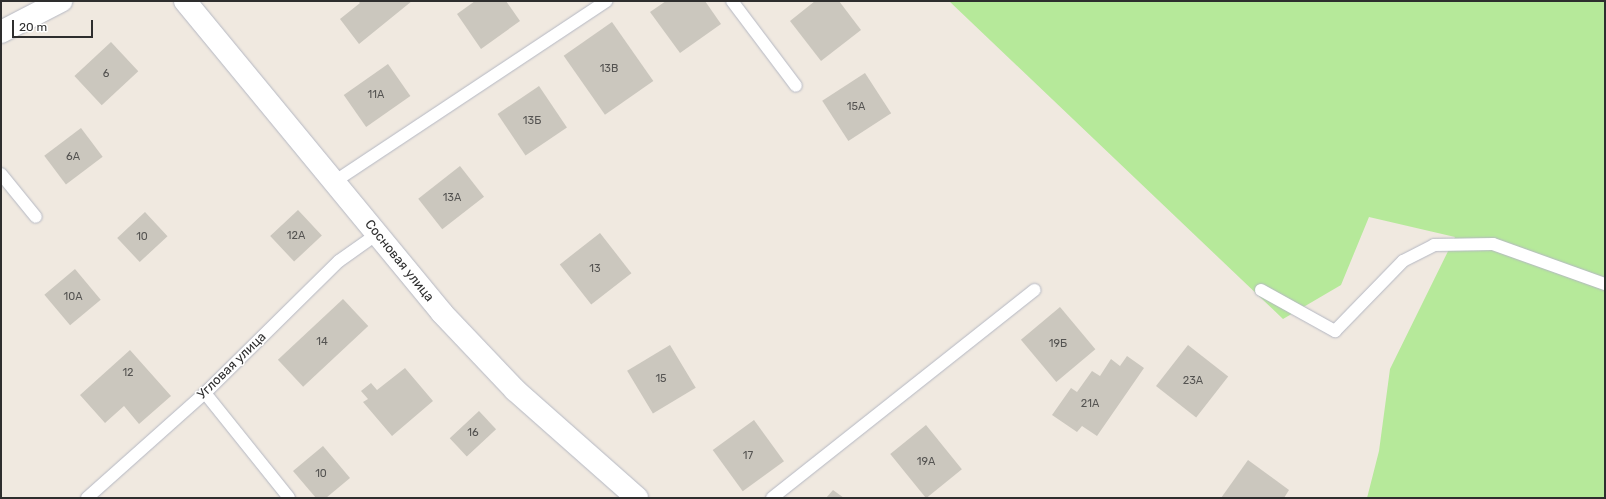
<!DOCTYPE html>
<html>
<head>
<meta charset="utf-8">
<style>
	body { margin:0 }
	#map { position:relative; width:1606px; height:499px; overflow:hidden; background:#f0e9e0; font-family:Rubik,sans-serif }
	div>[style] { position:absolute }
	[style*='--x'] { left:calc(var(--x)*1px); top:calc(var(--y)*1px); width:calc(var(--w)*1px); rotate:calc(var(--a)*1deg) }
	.green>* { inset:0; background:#b6e99a }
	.building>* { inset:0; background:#cbc7be; transform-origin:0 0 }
	.roads { filter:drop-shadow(0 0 1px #b4b7c2) drop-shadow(0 0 1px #b4b7c2) }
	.lane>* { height:12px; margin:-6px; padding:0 6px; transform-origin:6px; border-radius:6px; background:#fff }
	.street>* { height:22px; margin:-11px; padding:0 11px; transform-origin:11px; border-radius:11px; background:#fff }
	span { translate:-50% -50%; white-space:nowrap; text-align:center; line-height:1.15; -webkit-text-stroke:3px #fff; paint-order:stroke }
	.number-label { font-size:11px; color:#555452 }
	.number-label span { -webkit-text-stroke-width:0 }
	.street-label { font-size:13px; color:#2e2e2e }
	.frame { position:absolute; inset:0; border:2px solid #2e2e2e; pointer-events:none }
	.scale { position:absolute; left:12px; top:20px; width:81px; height:18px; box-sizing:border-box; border:2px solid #2e2e2e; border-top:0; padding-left:5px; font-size:12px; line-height:14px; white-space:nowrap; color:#2e2e2e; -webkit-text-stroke:3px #fff; paint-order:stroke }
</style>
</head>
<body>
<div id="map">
	<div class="green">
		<div style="clip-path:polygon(949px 1px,1605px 1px,1605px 498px,1367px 498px,1379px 451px,1390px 369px,1455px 237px,1369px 217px,1341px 285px,1283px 319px)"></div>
	</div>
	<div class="building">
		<div style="clip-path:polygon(358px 1px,412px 1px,359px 44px,340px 19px,360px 3px)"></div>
		<div style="clip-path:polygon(475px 1px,506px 1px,520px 21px,481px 49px,457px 14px)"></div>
		<div style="clip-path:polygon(666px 1px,705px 1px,721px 24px,680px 53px,650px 12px)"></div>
		<div style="clip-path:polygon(815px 1px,839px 1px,861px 30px,821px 61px,790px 21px)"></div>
		<div style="left:612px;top:22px;width:72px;height:59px;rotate:55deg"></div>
		<div style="left:111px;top:42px;width:40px;height:50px;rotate:47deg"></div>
		<div style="left:388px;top:64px;width:39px;height:54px;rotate:55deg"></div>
		<div style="left:865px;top:73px;width:48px;height:51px;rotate:57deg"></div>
		<div style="left:539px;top:86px;width:50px;height:50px;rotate:56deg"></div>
		<div style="left:81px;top:128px;width:36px;height:46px;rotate:53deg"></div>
		<div style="left:460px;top:166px;width:39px;height:53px;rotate:52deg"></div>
		<div style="left:298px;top:210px;width:35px;height:38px;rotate:47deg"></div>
		<div style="left:145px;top:212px;width:33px;height:38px;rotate:47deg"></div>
		<div style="left:600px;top:233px;width:51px;height:51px;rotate:52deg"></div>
		<div style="left:75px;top:269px;width:40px;height:40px;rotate:50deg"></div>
		<div style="left:343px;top:299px;width:37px;height:89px;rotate:47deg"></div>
		<div style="left:1060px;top:307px;width:55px;height:51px;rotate:50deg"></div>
		<div style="left:670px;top:345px;width:50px;height:50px;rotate:59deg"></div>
		<div style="left:1188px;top:345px;width:51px;height:52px;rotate:38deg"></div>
		<div style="clip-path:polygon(130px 350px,171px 396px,139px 424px,124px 406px,105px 423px,80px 395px)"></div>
		<div style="clip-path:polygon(1127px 356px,1144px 368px,1097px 436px,1082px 426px,1077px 432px,1052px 415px,1071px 388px,1077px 392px,1092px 371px,1100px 376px,1111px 359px,1120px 366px)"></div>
		<div style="clip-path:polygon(405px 368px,433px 401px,392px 436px,363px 402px,368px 399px,361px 391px,371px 383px,377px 390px)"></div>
		<div style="left:479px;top:411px;width:25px;height:40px;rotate:47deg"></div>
		<div style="left:754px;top:420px;width:51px;height:51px;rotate:54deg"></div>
		<div style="left:926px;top:425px;width:57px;height:46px;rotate:51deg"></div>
		<div style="clip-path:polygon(323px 446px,350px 478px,326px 498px,316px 498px,293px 471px)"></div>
		<div style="clip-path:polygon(1248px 460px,1289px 490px,1284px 498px,1221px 498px)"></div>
		<div style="clip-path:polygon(833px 490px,844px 498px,826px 498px)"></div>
	</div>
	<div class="roads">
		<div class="lane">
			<div style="--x:732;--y:1;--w:106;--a:53"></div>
			<div style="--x:1;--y:174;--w:55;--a:50.9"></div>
			<div style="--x:334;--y:182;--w:327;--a:-33.6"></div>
			<div style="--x:1261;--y:290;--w:85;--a:29"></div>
			<div style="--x:1335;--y:331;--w:98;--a:-45.8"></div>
			<div style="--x:1403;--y:261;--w:35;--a:-27"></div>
			<div style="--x:1434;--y:245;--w:59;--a:-1"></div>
			<div style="--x:1493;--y:244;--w:119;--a:19.7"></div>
			<div style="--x:205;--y:393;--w:134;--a:51.3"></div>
			<div style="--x:87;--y:498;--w:158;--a:-41.7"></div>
			<div style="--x:205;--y:393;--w:188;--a:-44.6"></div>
			<div style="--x:339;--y:261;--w:47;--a:-35.4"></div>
			<div style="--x:772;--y:498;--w:335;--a:-38.4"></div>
		</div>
		<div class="street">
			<div style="--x:185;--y:1;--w:404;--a:50.5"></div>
			<div style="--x:442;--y:313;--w:106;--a:46.5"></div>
			<div style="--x:515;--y:390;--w:163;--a:41.5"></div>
			<div style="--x:1;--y:32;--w:68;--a:-27.3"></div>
		</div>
	</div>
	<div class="number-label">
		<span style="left:609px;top:69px">13В</span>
		<span style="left:106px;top:74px">6</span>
		<span style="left:376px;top:95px">11А</span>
		<span style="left:856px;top:107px">15А</span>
		<span style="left:532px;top:121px">13Б</span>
		<span style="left:73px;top:157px">6А</span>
		<span style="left:452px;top:198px">13А</span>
		<span style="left:296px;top:236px">12А</span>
		<span style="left:142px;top:237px">10</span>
		<span style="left:595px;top:269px">13</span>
		<span style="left:73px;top:297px">10А</span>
		<span style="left:322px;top:342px">14</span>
		<span style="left:1058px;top:344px">19Б</span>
		<span style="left:128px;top:373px">12</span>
		<span style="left:661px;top:379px">15</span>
		<span style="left:1193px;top:381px">23А</span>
		<span style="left:1090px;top:404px">21А</span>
		<span style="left:473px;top:433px">16</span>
		<span style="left:748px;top:456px">17</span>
		<span style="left:926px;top:462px">19А</span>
		<span style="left:321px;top:474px">10</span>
	</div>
	<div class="street-label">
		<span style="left:399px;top:261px;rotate:51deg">Сосновая улица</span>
		<span style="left:232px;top:366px;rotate:-44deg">Угловая улица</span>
	</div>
	<div class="frame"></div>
	<div class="scale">20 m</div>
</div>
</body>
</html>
